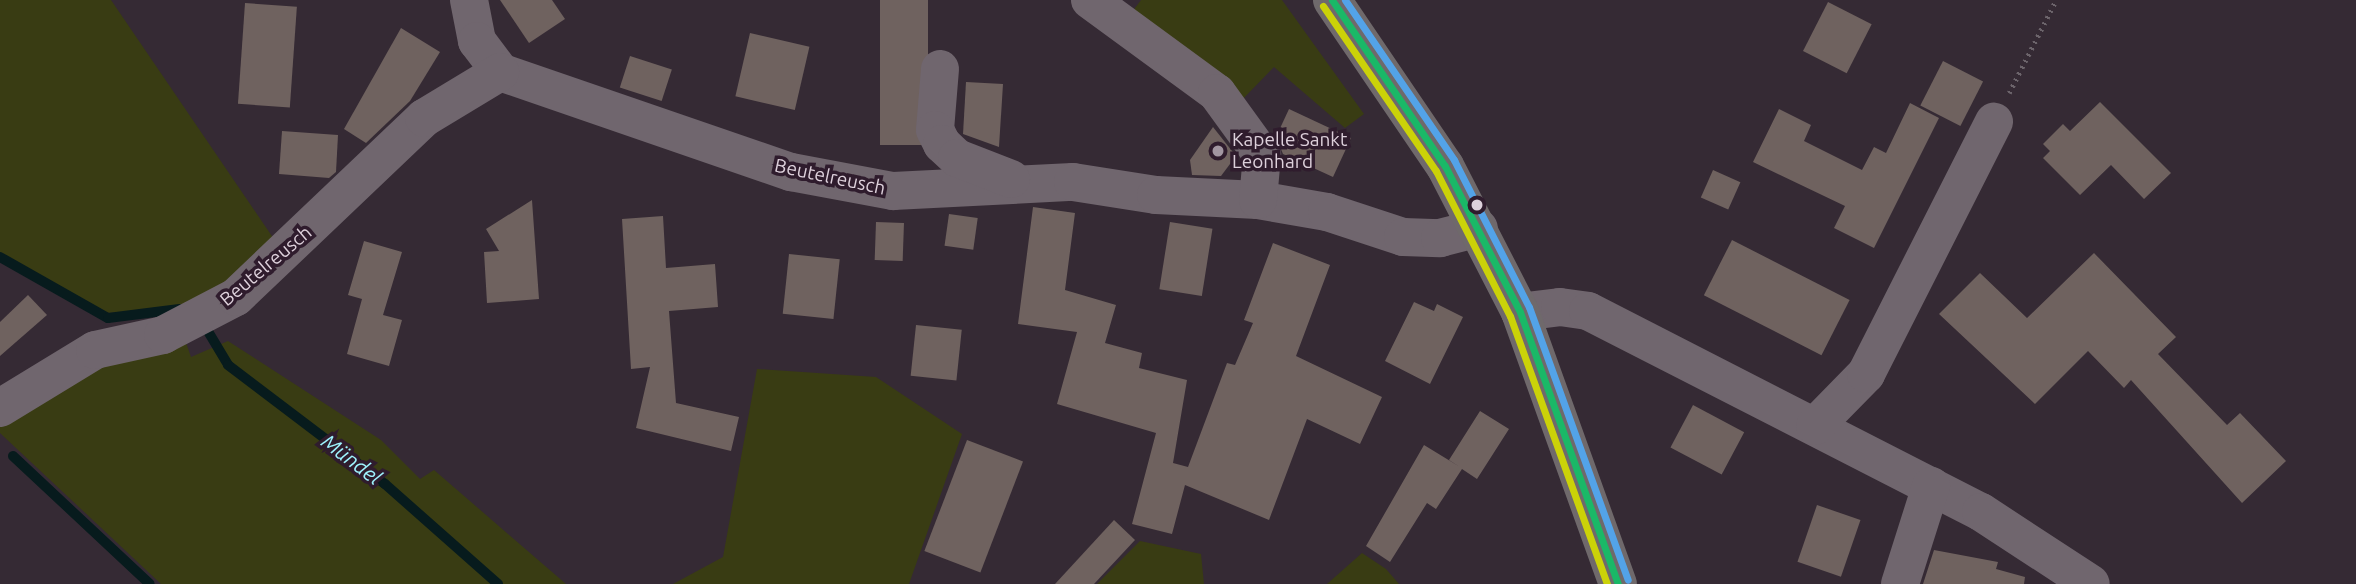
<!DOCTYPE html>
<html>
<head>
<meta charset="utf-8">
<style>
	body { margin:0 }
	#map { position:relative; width:2356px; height:584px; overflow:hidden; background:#352a34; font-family:Ubuntu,sans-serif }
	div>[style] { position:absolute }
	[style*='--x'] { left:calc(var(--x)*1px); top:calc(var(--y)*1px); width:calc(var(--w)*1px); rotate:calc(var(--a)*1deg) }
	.green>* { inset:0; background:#393c13 }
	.stream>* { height:10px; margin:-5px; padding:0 5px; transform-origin:5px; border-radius:5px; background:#071b1d }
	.building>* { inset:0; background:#6f625f; transform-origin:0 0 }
	.path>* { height:4.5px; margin-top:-2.25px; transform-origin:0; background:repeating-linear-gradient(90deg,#6c646b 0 2px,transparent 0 7px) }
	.minor>* { height:38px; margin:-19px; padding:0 19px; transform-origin:19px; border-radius:19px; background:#70666e }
	.major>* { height:38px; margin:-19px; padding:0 19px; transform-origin:19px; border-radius:19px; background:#6f696b }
	.bus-1>* { height:7px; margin:-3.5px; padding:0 3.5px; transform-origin:3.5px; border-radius:3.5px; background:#1ab867 }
	.bus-2>* { height:7px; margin:-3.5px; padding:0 3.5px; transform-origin:3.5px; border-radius:3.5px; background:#cbd208 }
	.bus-3>* { height:7px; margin:-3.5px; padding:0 3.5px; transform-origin:3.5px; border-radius:3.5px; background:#53a3e8 }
	.dots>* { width:19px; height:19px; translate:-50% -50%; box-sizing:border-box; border:4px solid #2f1c2d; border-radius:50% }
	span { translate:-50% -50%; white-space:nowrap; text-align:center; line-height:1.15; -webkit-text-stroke:7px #2f1c2d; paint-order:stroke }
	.poi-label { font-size:19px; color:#ddd0db }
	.left { translate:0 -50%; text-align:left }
	.street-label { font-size:19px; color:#ddd0db }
	.water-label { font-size:21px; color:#9ff4fe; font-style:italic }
</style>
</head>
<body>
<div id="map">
	<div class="green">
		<div style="clip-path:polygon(0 0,111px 0,278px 245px,198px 306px,108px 313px,0 253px)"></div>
		<div style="clip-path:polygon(1141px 0,1282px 0,1364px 114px,1345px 128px,1274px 67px,1240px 102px,1132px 12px)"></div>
		<div style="clip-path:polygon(184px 337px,191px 357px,228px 341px,381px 440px,420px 479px,434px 470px,566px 584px,161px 584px,0 433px,0 424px,83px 369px)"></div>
		<div style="clip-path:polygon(757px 369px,876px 377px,962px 434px,909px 584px,673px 584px,723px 557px)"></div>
		<div style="clip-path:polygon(1140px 541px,1201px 554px,1204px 584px,1097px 584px)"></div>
		<div style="clip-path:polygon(1362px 553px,1386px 569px,1399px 584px,1327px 584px)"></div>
	</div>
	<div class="stream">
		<div style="--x:0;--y:257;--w:124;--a:29.5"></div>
		<div style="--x:108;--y:318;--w:72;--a:-7.2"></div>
		<div style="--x:209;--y:333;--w:37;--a:59"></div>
		<div style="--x:228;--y:365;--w:197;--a:37.2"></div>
		<div style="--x:385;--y:484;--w:151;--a:41.5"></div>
		<div style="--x:13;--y:456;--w:187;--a:43.1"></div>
	</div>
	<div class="building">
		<div style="clip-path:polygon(500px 0,552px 0,565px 19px,529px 43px)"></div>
		<div style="left:880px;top:0;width:48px;height:145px"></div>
		<div style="left:1828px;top:2px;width:49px;height:55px;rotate:27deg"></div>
		<div style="left:245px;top:3px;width:52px;height:101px;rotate:4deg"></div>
		<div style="clip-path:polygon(401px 28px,440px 52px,410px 101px,366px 143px,344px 129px)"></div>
		<div style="left:750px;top:33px;width:61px;height:65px;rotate:13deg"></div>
		<div style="left:630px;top:56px;width:44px;height:33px;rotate:18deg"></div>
		<div style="left:1943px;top:61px;width:45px;height:50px;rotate:27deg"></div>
		<div style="clip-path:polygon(966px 82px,1003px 84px,999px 147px,963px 134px)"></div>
		<div style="clip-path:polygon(2100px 102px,2171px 173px,2144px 199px,2111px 165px,2080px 195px,2043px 158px,2050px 151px,2043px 144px,2063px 124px,2070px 131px)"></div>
		<div style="clip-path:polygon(1910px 103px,1939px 118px,1874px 248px,1834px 228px,1845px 206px,1753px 162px,1779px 109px,1811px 125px,1804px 141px,1862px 170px,1874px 147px,1886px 153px)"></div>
		<div style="clip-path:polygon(1289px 109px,1351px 138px,1333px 177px,1283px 154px,1276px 137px)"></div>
		<div style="clip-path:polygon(1213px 127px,1236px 156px,1221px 176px,1192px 175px,1190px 160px)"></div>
		<div style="clip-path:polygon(282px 131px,338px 135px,336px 172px,329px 178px,279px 174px)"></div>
		<div style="left:1713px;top:170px;width:30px;height:30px;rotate:24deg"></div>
		<div style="clip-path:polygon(532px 200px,539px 299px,487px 303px,484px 252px,499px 251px,486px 229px)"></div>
		<div style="clip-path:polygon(1033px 207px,1075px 213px,1065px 290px,1116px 305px,1105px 343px,1142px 353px,1139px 368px,1187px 380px,1173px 463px,1188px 467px,1227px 363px,1235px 365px,1253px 323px,1244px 320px,1273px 243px,1330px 265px,1296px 356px,1382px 397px,1360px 444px,1307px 419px,1269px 520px,1185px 485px,1172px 534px,1132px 524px,1156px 433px,1057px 404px,1077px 332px,1018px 324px)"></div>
		<div style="left:949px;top:214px;width:29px;height:32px;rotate:8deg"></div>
		<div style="clip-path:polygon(663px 216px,666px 268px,715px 264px,718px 307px,669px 311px,676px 403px,739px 417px,731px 451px,636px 428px,650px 367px,631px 369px,622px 219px)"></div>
		<div style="left:876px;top:222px;width:28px;height:38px;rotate:2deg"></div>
		<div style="left:1170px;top:222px;width:43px;height:68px;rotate:9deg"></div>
		<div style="left:1732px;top:240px;width:132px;height:62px;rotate:27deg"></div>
		<div style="clip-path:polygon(364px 241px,402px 252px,383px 315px,402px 320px,389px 366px,347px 354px,362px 299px,348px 295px)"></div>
		<div style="clip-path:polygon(2094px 253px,2176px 337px,2158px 354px,2227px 425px,2240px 413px,2286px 461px,2242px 503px,2131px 380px,2124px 388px,2088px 351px,2035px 404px,1939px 314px,1980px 273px,2027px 318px)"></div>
		<div style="left:789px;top:254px;width:51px;height:60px;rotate:6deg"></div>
		<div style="clip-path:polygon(28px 295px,47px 315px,0 356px,0 322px)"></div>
		<div style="clip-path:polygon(1414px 302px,1434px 311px,1437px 304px,1463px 317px,1430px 384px,1385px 361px)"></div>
		<div style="left:916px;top:325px;width:46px;height:51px;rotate:6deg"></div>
		<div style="left:1693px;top:405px;width:58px;height:48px;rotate:28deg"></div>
		<div style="clip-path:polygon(1480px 411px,1509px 429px,1477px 479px,1462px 469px,1436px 509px,1427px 503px,1390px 562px,1366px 546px,1424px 445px,1460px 467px,1449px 460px)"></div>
		<div style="left:967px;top:440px;width:60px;height:119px;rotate:21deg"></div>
		<div style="left:1817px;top:505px;width:46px;height:60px;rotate:19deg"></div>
		<div style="clip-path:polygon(1114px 520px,1135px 540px,1094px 584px,1055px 584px)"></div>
		<div style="clip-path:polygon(1934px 550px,1998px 562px,1996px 569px,2025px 577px,2024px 584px,1923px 584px)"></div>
	</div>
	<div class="path">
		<div style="--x:2009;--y:93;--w:104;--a:-63.2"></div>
	</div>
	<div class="minor">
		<div style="--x:469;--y:0;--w:42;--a:79"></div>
		<div style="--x:477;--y:41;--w:39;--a:53"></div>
		<div style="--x:500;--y:72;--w:308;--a:19"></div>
		<div style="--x:791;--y:172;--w:104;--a:10.6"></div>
		<div style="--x:893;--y:191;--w:180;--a:-2.9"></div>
		<div style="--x:1073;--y:182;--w:84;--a:8.9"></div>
		<div style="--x:1156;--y:195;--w:102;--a:2.8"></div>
		<div style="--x:1258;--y:200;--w:70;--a:9.9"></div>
		<div style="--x:1327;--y:212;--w:80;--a:18.2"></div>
		<div style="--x:1403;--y:237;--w:37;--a:2"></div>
		<div style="--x:1440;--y:238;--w:40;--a:-14.4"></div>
		<div style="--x:1090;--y:0;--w:157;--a:36.2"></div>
		<div style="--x:1217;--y:93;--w:77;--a:54"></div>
		<div style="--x:1262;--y:155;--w:45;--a:95.1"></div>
		<div style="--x:940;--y:69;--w:61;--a:94.7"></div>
		<div style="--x:935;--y:130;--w:16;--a:63"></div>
		<div style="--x:942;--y:144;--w:21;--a:43"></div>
		<div style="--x:957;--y:158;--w:58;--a:21.3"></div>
		<div style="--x:1520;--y:312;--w:40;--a:-7.1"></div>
		<div style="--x:1560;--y:307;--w:28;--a:8"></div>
		<div style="--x:1588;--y:311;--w:441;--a:27.1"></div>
		<div style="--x:1981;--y:512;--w:131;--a:33.2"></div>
		<div style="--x:0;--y:408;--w:111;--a:-31.4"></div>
		<div style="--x:95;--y:350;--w:70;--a:-12.4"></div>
		<div style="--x:163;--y:335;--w:82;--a:-27.5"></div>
		<div style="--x:236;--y:297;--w:260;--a:-43.6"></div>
		<div style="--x:424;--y:118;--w:89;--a:-31.2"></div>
		<div style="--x:1815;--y:426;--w:73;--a:-45.6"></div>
		<div style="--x:1866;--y:374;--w:283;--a:-63.1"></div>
		<div style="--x:1900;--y:584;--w:103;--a:-72.4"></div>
	</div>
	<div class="major">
		<div style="--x:1332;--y:0;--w:201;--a:55.8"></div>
		<div style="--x:1445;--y:166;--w:164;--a:62.8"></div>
		<div style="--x:1520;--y:312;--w:289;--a:70.2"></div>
	</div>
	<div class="bus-1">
		<div style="--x:1332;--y:0;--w:201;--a:55.8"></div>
		<div style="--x:1445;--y:166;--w:164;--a:62.8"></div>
		<div style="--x:1520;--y:312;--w:289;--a:70.2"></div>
	</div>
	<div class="bus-2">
		<div style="--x:1323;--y:6;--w:200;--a:55.6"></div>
		<div style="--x:1436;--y:171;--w:163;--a:63"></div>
		<div style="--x:1510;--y:316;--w:285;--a:70.1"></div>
	</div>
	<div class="bus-3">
		<div style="--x:1345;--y:0;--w:194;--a:55.7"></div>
		<div style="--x:1454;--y:160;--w:165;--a:63"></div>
		<div style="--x:1529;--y:307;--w:290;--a:70.1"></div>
	</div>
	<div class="dots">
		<div style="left:1218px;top:151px;background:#a296a1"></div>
		<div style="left:1477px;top:205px;background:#ddd0db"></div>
	</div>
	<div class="poi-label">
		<span class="left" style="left:1232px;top:151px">Kapelle Sankt<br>Leonhard</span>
	</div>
	<div class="street-label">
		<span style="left:830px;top:177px;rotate:12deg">Beutelreusch</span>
		<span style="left:266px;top:266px;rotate:-40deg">Beutelreusch</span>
	</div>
	<div class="water-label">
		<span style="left:352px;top:459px;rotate:37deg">Mündel</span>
	</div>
</div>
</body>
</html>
